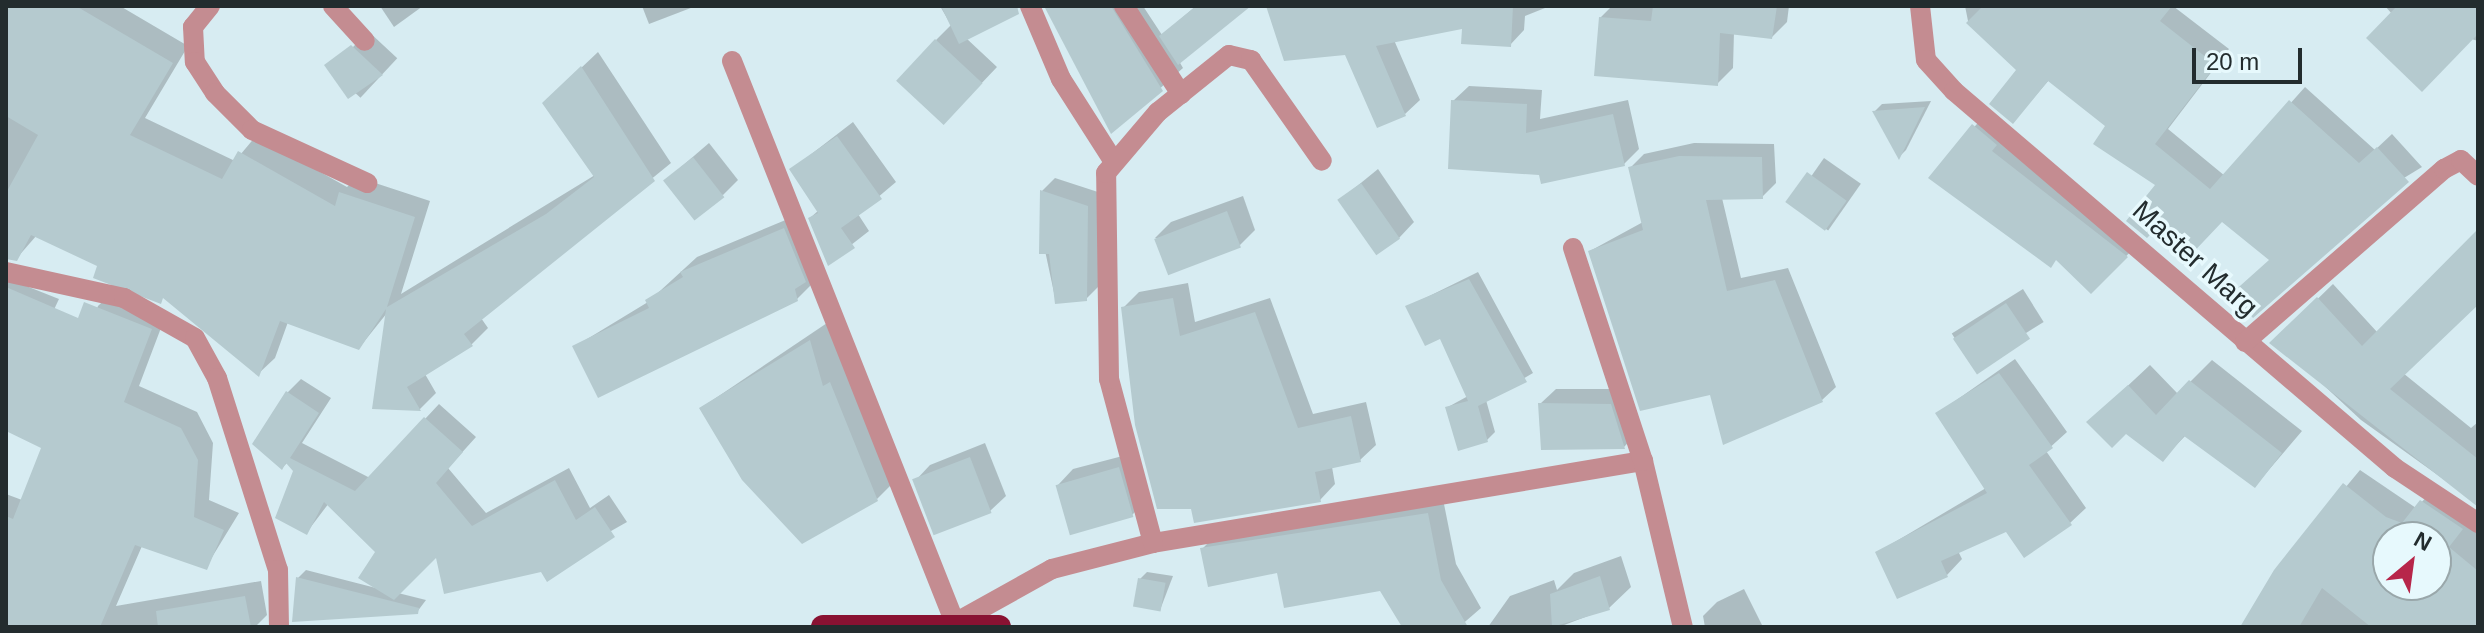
<!DOCTYPE html>
<html>
<head>
<meta charset="utf-8">
<style>
	body { margin:0 }
	#map { position:relative; width:2484px; height:633px; overflow:hidden; background:#d7ecf2; font-family:Arial,sans-serif }
	div>[style] { position:absolute }
	[style*='--x'] { left:calc(var(--x)*1px); top:calc(var(--y)*1px); width:calc(var(--w)*1px); rotate:calc(var(--a)*1deg) }
	.shadow>* { inset:0; background:#0003; transform-origin:0 0 }
	.building>* { inset:0; background:#b5cacf; transform-origin:0 0 }
	.minor>* { height:20px; margin:-10px; padding:0 10px; transform-origin:10px; border-radius:10px; background:#c48c91 }
	.highway>* { height:24px; margin:-12px; padding:0 12px; transform-origin:12px; border-radius:12px; background:#891232 }
	span { translate:-50% -50%; white-space:nowrap; text-align:center; line-height:1.15; -webkit-text-stroke:7px #e7f9fd; paint-order:stroke }
	.street-label { font-size:28px; color:#232c2e }
	.frame { position:absolute; inset:0; border:8px solid #232c2e; pointer-events:none }
	.north { position:absolute; left:2372px; top:521px; width:80px; height:80px; box-sizing:border-box; background:#e7f9fd; border:2px solid #99a7aa; border-radius:50%; rotate:29deg; font-size:22px; font-weight:700; line-height:32px; text-align:center; color:#232c2e }
	.north::after { content:''; display:block; margin:auto; width:28px; height:36px; background:#b7264a; clip-path:polygon(50% 0,100% 100%,50% 72%,0 100%) }
	.scale { position:absolute; left:2192px; top:48px; width:110px; height:36px; box-sizing:border-box; border:4px solid #232c2e; border-top:0; padding-left:10px; font-size:24px; line-height:28px; white-space:nowrap; color:#232c2e; -webkit-text-stroke:6px #e7f9fd; paint-order:stroke }
</style>
</head>
<body>
<div id="map">
	<div class="shadow">
		<div style="clip-path:polygon(6px 6px,120px 6px,188px 46px,145px 118px,235px 161px,256px 136px,347px 187px,357px 177px,430px 201px,401px 294px,595px 175px,561px 87px,598px 52px,671px 163px,481px 318px,488px 328px,471px 345px,425px 374px,436px 393px,420px 409px,374px 407px,387px 313px,359px 348px,288px 322px,275px 358px,258px 374px,165px 297px,137px 295px,167px 312px,139px 386px,197px 412px,213px 443px,209px 500px,239px 513px,206px 567px,142px 546px,116px 606px,261px 581px,267px 615px,255px 627px,6px 627px,6px 494px,22px 500px,98px 306px,115px 290px,100px 265px,37px 235px,16px 259px,6px 258px)"></div>
		<div style="clip-path:polygon(380px 6px,423px 6px,394px 27px)"></div>
		<div style="clip-path:polygon(642px 6px,696px 6px,649px 24px)"></div>
		<div style="clip-path:polygon(940px 6px,1021px 6px,966px 38px,997px 67px,959px 107px,936px 40px,951px 25px)"></div>
		<div style="clip-path:polygon(1055px 6px,1143px 6px,1162px 35px,1196px 6px,1248px 6px,1179px 61px,1183px 68px,1112px 131px)"></div>
		<div style="clip-path:polygon(1268px 6px,1550px 6px,1525px 16px,1524px 30px,1510px 45px,1464px 27px,1394px 40px,1420px 100px,1405px 114px,1347px 53px)"></div>
		<div style="clip-path:polygon(1612px 6px,1789px 6px,1787px 22px,1772px 37px,1734px 32px,1733px 68px,1717px 84px,1600px 18px)"></div>
		<div style="clip-path:polygon(1965px 6px,2173px 6px,2229px 49px,2168px 129px,2225px 176px,2305px 87px,2375px 150px,2392px 134px,2422px 167px,2271px 259px,2222px 220px,2158px 185px,2108px 126px,2049px 80px,2013px 122px,2019px 70px,1968px 21px)"></div>
		<div style="clip-path:polygon(2385px 6px,2478px 6px,2478px 41px,2392px 14px)"></div>
		<div style="left:368px;top:31px;width:40px;height:54px;rotate:43deg"></div>
		<div style="clip-path:polygon(1469px 86px,1542px 90px,1540px 119px,1628px 100px,1639px 149px,1624px 164px,1541px 173px,1453px 101px)"></div>
		<div style="clip-path:polygon(1931px 101px,1906px 150px,1899px 157px,1875px 111px,1882px 104px)"></div>
		<div style="clip-path:polygon(1989px 110px,2142px 240px,2091px 292px,2057px 259px,1931px 177px)"></div>
		<div style="clip-path:polygon(853px 122px,896px 182px,858px 214px,869px 231px,828px 263px,810px 218px,819px 210px,792px 169px)"></div>
		<div style="clip-path:polygon(709px 143px,738px 180px,723px 195px,666px 180px)"></div>
		<div style="clip-path:polygon(1694px 143px,1774px 144px,1776px 183px,1762px 197px,1722px 198px,1741px 278px,1788px 268px,1836px 387px,1822px 400px,1712px 393px,1590px 251px,1643px 222px,1630px 168px,1644px 154px)"></div>
		<div style="left:1824px;top:158px;width:45px;height:57px;rotate:35deg"></div>
		<div style="clip-path:polygon(1378px 169px,1414px 222px,1399px 238px,1340px 200px)"></div>
		<div style="clip-path:polygon(1055px 178px,1101px 193px,1100px 285px,1086px 299px,1056px 302px,1041px 232px,1042px 191px)"></div>
		<div style="clip-path:polygon(1243px 196px,1255px 230px,1240px 245px,1155px 238px,1171px 222px)"></div>
		<div style="clip-path:polygon(800px 214px,813px 283px,797px 299px,574px 347px,648px 302px,697px 257px)"></div>
		<div style="clip-path:polygon(2478px 232px,2478px 301px,2403px 373px,2471px 428px,2478px 422px,2478px 504px,2361px 420px,2275px 340px,2333px 284px,2378px 333px)"></div>
		<div style="clip-path:polygon(1478px 272px,1533px 373px,1486px 400px,1495px 432px,1487px 440px,1448px 407px,1468px 396px,1440px 336px,1407px 307px)"></div>
		<div style="clip-path:polygon(6px 278px,59px 299px,6px 412px)"></div>
		<div style="clip-path:polygon(1188px 283px,1195px 322px,1270px 298px,1313px 414px,1366px 402px,1376px 445px,1360px 460px,1332px 467px,1335px 484px,1320px 500px,1123px 308px,1139px 292px)"></div>
		<div style="left:2023px;top:289px;width:39px;height:84px;rotate:58deg"></div>
		<div style="clip-path:polygon(830px 321px,898px 478px,877px 499px,701px 408px)"></div>
		<div style="clip-path:polygon(2015px 359px,2067px 432px,2046px 451px,2086px 508px,2070px 523px,2007px 529px,1958px 551px,1962px 559px,1947px 575px,1878px 552px,1986px 488px,1938px 413px)"></div>
		<div style="clip-path:polygon(2212px 360px,2302px 431px,2255px 486px,2186px 435px,2163px 459px,2126px 432px,2089px 422px,2150px 365px,2178px 394px)"></div>
		<div style="clip-path:polygon(301px 379px,331px 398px,302px 443px,370px 478px,439px 404px,476px 437px,448px 468px,486px 513px,569px 468px,590px 508px,609px 495px,627px 522px,542px 570px,437px 554px,398px 593px,426px 600px,417px 612px,294px 620px,298px 578px,306px 570px,376px 588px,377px 552px,329px 503px,307px 532px,296px 470px,288px 462px,282px 468px,287px 393px)"></div>
		<div style="clip-path:polygon(1556px 389px,1626px 389px,1639px 431px,1624px 447px,1540px 404px)"></div>
		<div style="clip-path:polygon(985px 443px,1006px 496px,990px 511px,915px 481px,930px 465px)"></div>
		<div style="clip-path:polygon(1134px 453px,1147px 500px,1132px 515px,1058px 485px,1073px 469px)"></div>
		<div style="clip-path:polygon(evenodd,2360px 470px,2416px 508px,2436px 487px,2478px 514px,2478px 627px,2243px 627px,2276px 571px,2360px 470px,2388px 537px,2436px 537px,2436px 585px,2388px 585px,2388px 537px)"></div>
		<div style="clip-path:polygon(1443px 499px,1456px 564px,1481px 608px,1459px 627px,1404px 627px,1381px 589px,1202px 549px,1217px 534px)"></div>
		<div style="clip-path:polygon(1621px 556px,1631px 587px,1609px 608px,1559px 627px,1488px 627px,1510px 596px,1554px 580px,1557px 590px,1574px 573px)"></div>
		<div style="clip-path:polygon(1147px 572px,1173px 576px,1160px 610px,1140px 579px)"></div>
		<div style="clip-path:polygon(1744px 589px,1763px 627px,1705px 627px,1703px 616px,1717px 602px)"></div>
	</div>
	<div class="building">
		<div style="clip-path:polygon(6px 6px,76px 6px,173px 63px,130px 135px,222px 179px,238px 151px,335px 206px,339px 192px,415px 217px,387px 307px,546px 214px,594px 177px,542px 103px,581px 66px,655px 181px,464px 334px,473px 346px,407px 387px,421px 411px,372px 409px,386px 309px,359px 350px,280px 321px,259px 377px,163px 298px,161px 304px,93px 278px,97px 266px,31px 235px,17px 261px,6px 259px,6px 193px,38px 135px,6px 116px)"></div>
		<div style="clip-path:polygon(941px 6px,1017px 6px,1019px 14px,959px 44px)"></div>
		<div style="clip-path:polygon(1044px 6px,1111px 6px,1163px 91px,1111px 134px)"></div>
		<div style="clip-path:polygon(1196px 6px,1251px 6px,1178px 65px,1159px 36px)"></div>
		<div style="clip-path:polygon(1266px 6px,1513px 6px,1511px 47px,1461px 44px,1462px 29px,1376px 46px,1406px 116px,1377px 128px,1345px 55px,1284px 61px)"></div>
		<div style="clip-path:polygon(1653px 6px,1777px 6px,1772px 39px,1720px 33px,1718px 86px,1594px 76px,1599px 17px,1651px 21px)"></div>
		<div style="clip-path:polygon(1983px 6px,2172px 6px,2160px 21px,2216px 65px,2155px 144px,2210px 189px,2289px 100px,2359px 163px,2377px 147px,2409px 182px,2253px 318px,2231px 294px,2269px 260px,2222px 222px,2186px 260px,2155px 230px,2147px 238px,2126px 221px,2155px 185px,2093px 144px,2105px 126px,2048px 81px,2013px 124px,1989px 104px,2016px 70px,1966px 23px)"></div>
		<div style="clip-path:polygon(2397px 6px,2478px 6px,2478px 34px,2422px 92px,2366px 38px)"></div>
		<div style="left:935px;top:39px;width:65px;height:57px;rotate:43deg"></div>
		<div style="clip-path:polygon(351px 45px,383px 75px,348px 99px,324px 65px)"></div>
		<div style="clip-path:polygon(1451px 100px,1527px 104px,1526px 133px,1613px 114px,1625px 166px,1541px 184px,1539px 175px,1448px 169px)"></div>
		<div style="clip-path:polygon(1925px 107px,1899px 160px,1872px 111px)"></div>
		<div style="clip-path:polygon(1972px 124px,1997px 145px,1992px 151px,2128px 257px,2091px 294px,2056px 260px,2051px 268px,1928px 178px)"></div>
		<div style="clip-path:polygon(837px 136px,882px 199px,841px 228px,855px 248px,828px 266px,808px 218px,818px 213px,789px 169px)"></div>
		<div style="clip-path:polygon(1679px 156px,1762px 157px,1763px 199px,1706px 200px,1727px 291px,1775px 280px,1823px 402px,1723px 445px,1710px 395px,1640px 411px,1588px 251px,1643px 230px,1628px 167px)"></div>
		<div style="left:693px;top:157px;width:51px;height:38px;rotate:52deg"></div>
		<div style="left:1807px;top:172px;width:49px;height:37px;rotate:36deg"></div>
		<div style="left:1361px;top:183px;width:68px;height:29px;rotate:55deg"></div>
		<div style="clip-path:polygon(1040px 190px,1088px 206px,1087px 301px,1055px 304px,1049px 254px,1039px 254px)"></div>
		<div style="left:1227px;top:211px;width:39px;height:78px;rotate:69deg"></div>
		<div style="clip-path:polygon(784px 228px,806px 282px,795px 289px,798px 301px,598px 398px,572px 346px,649px 308px,645px 300px,683px 277px,680px 272px)"></div>
		<div style="clip-path:polygon(2478px 229px,2478px 305px,2390px 389px,2478px 459px,2478px 507px,2269px 343px,2317px 297px,2362px 346px)"></div>
		<div style="clip-path:polygon(1469px 279px,1527px 382px,1478px 406px,1488px 442px,1458px 451px,1445px 407px,1468px 401px,1440px 339px,1425px 346px,1405px 306px)"></div>
		<div style="clip-path:polygon(6px 287px,78px 318px,84px 302px,152px 329px,124px 402px,181px 428px,198px 460px,194px 517px,224px 530px,207px 570px,135px 545px,100px 627px,6px 627px,6px 516px,13px 519px,41px 448px,6px 431px)"></div>
		<div style="clip-path:polygon(1173px 298px,1180px 336px,1255px 312px,1298px 428px,1351px 416px,1361px 462px,1315px 472px,1321px 502px,1194px 523px,1191px 509px,1157px 509px,1135px 425px,1121px 307px)"></div>
		<div style="left:2006px;top:303px;width:43px;height:64px;rotate:56deg"></div>
		<div style="clip-path:polygon(810px 340px,823px 386px,830px 382px,878px 501px,802px 544px,742px 480px,699px 408px)"></div>
		<div style="clip-path:polygon(1999px 373px,2053px 448px,2029px 465px,2072px 525px,2024px 558px,2006px 532px,1941px 561px,1948px 577px,1897px 599px,1875px 552px,1987px 493px,1935px 413px)"></div>
		<div style="clip-path:polygon(2189px 380px,2282px 453px,2255px 488px,2184px 436px,2163px 462px,2126px 434px,2112px 448px,2086px 422px,2128px 385px,2156px 415px)"></div>
		<div style="clip-path:polygon(286px 391px,319px 413px,290px 458px,355px 491px,424px 417px,463px 452px,436px 483px,472px 526px,555px 480px,576px 520px,595px 507px,615px 537px,547px 582px,541px 572px,444px 594px,436px 558px,394px 600px,358px 578px,375px 552px,324px 502px,307px 535px,275px 518px,293px 471px,286px 463px,282px 470px,252px 444px)"></div>
		<div style="clip-path:polygon(1538px 403px,1611px 404px,1625px 449px,1541px 450px)"></div>
		<div style="left:970px;top:457px;width:60px;height:62px;rotate:69deg"></div>
		<div style="left:1119px;top:467px;width:52px;height:66px;rotate:74deg"></div>
		<div style="clip-path:polygon(evenodd,2343px 483px,2386px 517px,2402px 523px,2420px 500px,2463px 529px,2449px 547px,2478px 571px,2478px 627px,2371px 627px,2322px 588px,2299px 627px,2240px 627px,2274px 570px,2343px 483px,2388px 537px,2436px 537px,2436px 585px,2388px 585px,2388px 537px)"></div>
		<div style="clip-path:polygon(1428px 513px,1441px 580px,1468px 627px,1402px 627px,1380px 591px,1284px 608px,1277px 573px,1208px 587px,1200px 548px)"></div>
		<div style="clip-path:polygon(1600px 576px,1610px 610px,1552px 627px,1550px 594px)"></div>
		<div style="clip-path:polygon(296px 577px,419px 608px,418px 614px,292px 622px)"></div>
		<div style="left:1138px;top:578px;width:28px;height:29px;rotate:10deg"></div>
		<div style="clip-path:polygon(245px 596px,251px 627px,158px 627px,156px 611px)"></div>
	</div>
	<div class="minor">
		<div style="--x:210;--y:6;--w:27;--a:129"></div>
		<div style="--x:193;--y:27;--w:35;--a:87"></div>
		<div style="--x:195;--y:62;--w:37;--a:57"></div>
		<div style="--x:215;--y:93;--w:52;--a:45"></div>
		<div style="--x:252;--y:130;--w:127;--a:24.7"></div>
		<div style="--x:333;--y:6;--w:47;--a:47.6"></div>
		<div style="--x:1030;--y:6;--w:79;--a:67"></div>
		<div style="--x:1061;--y:79;--w:98;--a:57.4"></div>
		<div style="--x:1124;--y:6;--w:105;--a:57.1"></div>
		<div style="--x:1920;--y:6;--w:54;--a:83.7"></div>
		<div style="--x:1926;--y:60;--w:42;--a:47.9"></div>
		<div style="--x:1954;--y:91;--w:580;--a:40.53"></div>
		<div style="--x:2395;--y:468;--w:100;--a:33.5"></div>
		<div style="--x:732;--y:61;--w:605;--a:68.36"></div>
		<div style="--x:955;--y:623;--w:111;--a:-29.1"></div>
		<div style="--x:1052;--y:569;--w:104;--a:-14.4"></div>
		<div style="--x:1153;--y:543;--w:497;--a:-9.5"></div>
		<div style="--x:1643;--y:461;--w:171;--a:76.5"></div>
		<div style="--x:1573;--y:248;--w:224;--a:71.8"></div>
		<div style="--x:6;--y:272;--w:121;--a:12.4"></div>
		<div style="--x:124;--y:298;--w:81;--a:29.4"></div>
		<div style="--x:195;--y:338;--w:46;--a:61.2"></div>
		<div style="--x:217;--y:378;--w:201;--a:72.4"></div>
		<div style="--x:278;--y:570;--w:57;--a:89"></div>
		<div style="--x:2245;--y:342;--w:264;--a:-41"></div>
		<div style="--x:2444;--y:169;--w:19;--a:-28"></div>
		<div style="--x:2461;--y:160;--w:23;--a:43"></div>
		<div style="--x:1153;--y:543;--w:170;--a:-105"></div>
		<div style="--x:1109;--y:379;--w:206;--a:-90.8"></div>
		<div style="--x:1106;--y:173;--w:80;--a:-49.6"></div>
		<div style="--x:1158;--y:112;--w:91;--a:-38.8"></div>
		<div style="--x:1229;--y:55;--w:23;--a:13"></div>
		<div style="--x:1251;--y:60;--w:123;--a:54.9"></div>
	</div>
	<div class="highway">
		<div style="--x:823;--y:627;--w:176;--a:0"></div>
	</div>
	<div class="street-label">
		<span style="left:2195px;top:259px;rotate:42deg">Master Marg</span>
	</div>
	<div class="frame"></div>
	<div class="north">N</div>
	<div class="scale">20 m</div>
</div>
</body>
</html>
